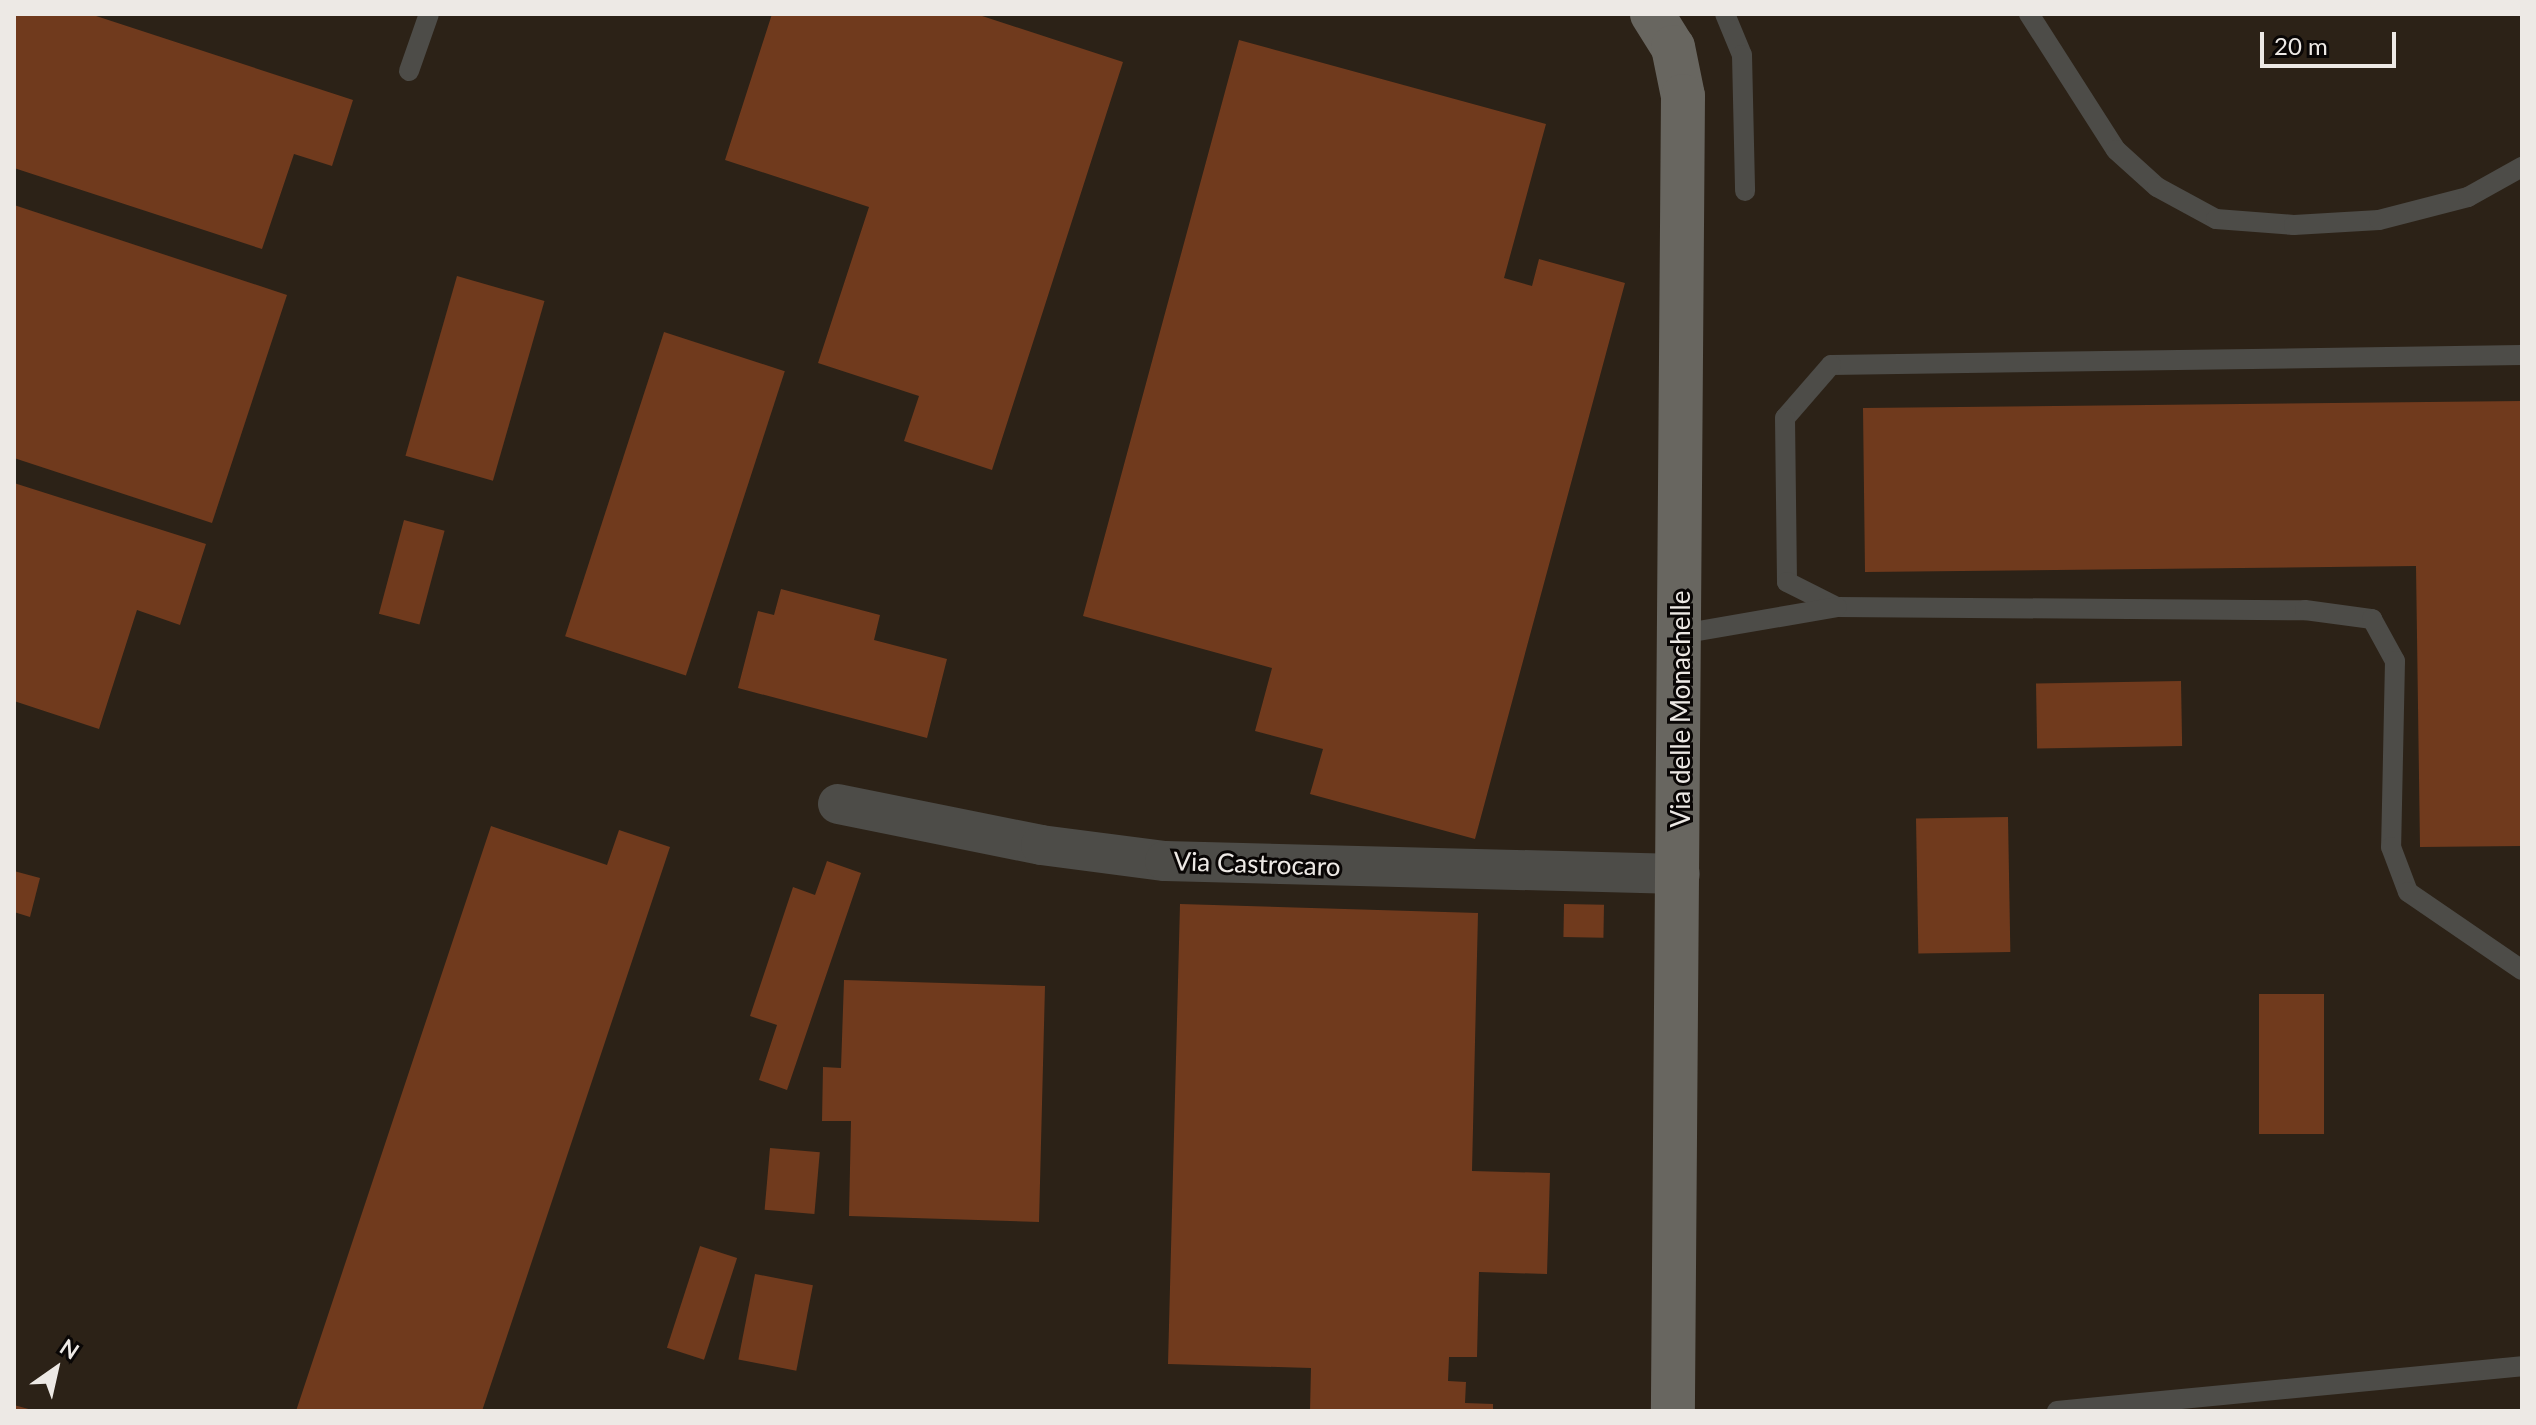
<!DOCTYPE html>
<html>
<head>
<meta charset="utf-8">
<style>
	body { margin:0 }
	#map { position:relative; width:2536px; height:1425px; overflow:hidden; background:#211b15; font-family:Lato,sans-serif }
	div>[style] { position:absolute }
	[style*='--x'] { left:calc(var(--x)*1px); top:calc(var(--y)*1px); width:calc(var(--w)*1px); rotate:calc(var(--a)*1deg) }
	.built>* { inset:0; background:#2c2217; transform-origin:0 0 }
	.building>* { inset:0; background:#703a1d; transform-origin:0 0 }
	.lane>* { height:20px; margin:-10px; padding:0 10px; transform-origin:10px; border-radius:10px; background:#4d4c48 }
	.street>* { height:40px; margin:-20px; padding:0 20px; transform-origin:20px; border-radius:20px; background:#4d4c48 }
	.secondary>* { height:44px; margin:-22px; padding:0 22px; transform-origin:22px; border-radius:22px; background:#686660 }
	span { translate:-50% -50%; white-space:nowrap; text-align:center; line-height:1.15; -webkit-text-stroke:6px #090605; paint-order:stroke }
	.street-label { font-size:26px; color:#ede9e5 }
	.frame { position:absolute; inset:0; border:16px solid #ede9e5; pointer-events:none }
	.north { position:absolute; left:16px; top:1329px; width:80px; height:80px; -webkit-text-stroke:6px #090605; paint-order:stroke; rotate:34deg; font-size:22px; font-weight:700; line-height:32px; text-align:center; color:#ede9e5 }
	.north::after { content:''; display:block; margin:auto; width:28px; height:36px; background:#ede9e5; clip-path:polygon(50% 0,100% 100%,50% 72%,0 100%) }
	.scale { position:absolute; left:2260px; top:32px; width:136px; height:36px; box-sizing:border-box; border:4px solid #ede9e5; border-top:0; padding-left:10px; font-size:24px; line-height:28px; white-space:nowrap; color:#ede9e5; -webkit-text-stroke:6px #090605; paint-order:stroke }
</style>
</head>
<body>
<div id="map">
	<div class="built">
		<div style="left:14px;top:14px;width:2508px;height:1397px"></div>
	</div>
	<div class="building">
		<div style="clip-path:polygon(14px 14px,90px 14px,353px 100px,332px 166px,294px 154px,262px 249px,14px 168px)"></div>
		<div style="clip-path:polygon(772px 14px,976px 14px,1123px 62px,992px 470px,904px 441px,919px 396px,818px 363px,869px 207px,725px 160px)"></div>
		<div style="clip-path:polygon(1239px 40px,1546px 124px,1504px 278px,1532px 286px,1539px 259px,1625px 283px,1475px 839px,1310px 794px,1323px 749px,1255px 731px,1272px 668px,1083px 616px)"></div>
		<div style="clip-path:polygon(14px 205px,287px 295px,212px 523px,14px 458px)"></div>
		<div style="left:457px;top:276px;width:91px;height:187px;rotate:16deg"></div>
		<div style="left:664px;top:332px;width:127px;height:320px;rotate:18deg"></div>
		<div style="clip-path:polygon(2522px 401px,2522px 846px,2420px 847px,2416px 566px,1865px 572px,1863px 408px)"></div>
		<div style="clip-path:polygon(14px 483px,206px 544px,180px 625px,137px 610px,99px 729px,14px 701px)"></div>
		<div style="left:404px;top:520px;width:42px;height:97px;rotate:15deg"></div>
		<div style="clip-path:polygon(781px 589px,880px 615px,874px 640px,947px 659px,927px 738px,738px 688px,758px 611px,774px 615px)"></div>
		<div style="left:2181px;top:681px;width:65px;height:145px;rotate:89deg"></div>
		<div style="left:2008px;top:817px;width:135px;height:92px;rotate:89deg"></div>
		<div style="clip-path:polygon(491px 826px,607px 865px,619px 830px,670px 847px,482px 1411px,296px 1411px)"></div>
		<div style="clip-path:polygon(827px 861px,861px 873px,787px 1090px,759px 1080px,777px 1025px,750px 1016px,793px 887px,815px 895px)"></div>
		<div style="clip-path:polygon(14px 871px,40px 878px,30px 917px,14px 912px)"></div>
		<div style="clip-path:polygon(1180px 904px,1478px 913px,1472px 1171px,1550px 1173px,1547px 1274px,1479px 1272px,1477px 1357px,1449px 1357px,1448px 1381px,1466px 1382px,1465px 1403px,1493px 1404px,1493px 1411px,1310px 1411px,1311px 1368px,1168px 1364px)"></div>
		<div style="left:1564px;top:904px;width:40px;height:33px;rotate:1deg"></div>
		<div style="clip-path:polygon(844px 980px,1045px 986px,1039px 1222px,849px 1216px,851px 1121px,822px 1121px,823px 1067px,841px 1068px)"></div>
		<div style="left:2259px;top:994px;width:65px;height:140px"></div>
		<div style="left:770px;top:1148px;width:50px;height:62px;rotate:5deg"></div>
		<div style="left:700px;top:1246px;width:39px;height:107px;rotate:18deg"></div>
		<div style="left:755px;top:1274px;width:59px;height:87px;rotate:11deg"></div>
		<div style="clip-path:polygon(14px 1405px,32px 1410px,32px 1411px,14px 1411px)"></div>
	</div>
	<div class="lane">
		<div style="--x:1725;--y:14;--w:44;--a:67.5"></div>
		<div style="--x:1742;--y:55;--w:136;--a:88.7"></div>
		<div style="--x:2029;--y:14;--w:161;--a:57.4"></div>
		<div style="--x:2116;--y:150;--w:55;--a:42.1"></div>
		<div style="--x:2157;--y:187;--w:67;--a:28.5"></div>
		<div style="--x:2216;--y:219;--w:78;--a:4.4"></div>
		<div style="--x:2294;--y:225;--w:85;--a:-3.4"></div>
		<div style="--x:2379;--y:220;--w:92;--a:-14.5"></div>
		<div style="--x:2468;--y:197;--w:62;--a:-29.1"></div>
		<div style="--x:409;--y:71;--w:60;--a:-70.7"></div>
		<div style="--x:2522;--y:355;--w:691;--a:179.17"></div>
		<div style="--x:1831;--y:365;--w:70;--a:131"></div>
		<div style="--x:1785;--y:418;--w:164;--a:89.3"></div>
		<div style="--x:1787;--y:582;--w:56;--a:26.6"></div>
		<div style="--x:1837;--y:607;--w:468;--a:0.4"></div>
		<div style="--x:2305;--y:610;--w:68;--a:7.7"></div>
		<div style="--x:2372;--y:619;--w:48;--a:61.3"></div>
		<div style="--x:2395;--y:661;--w:186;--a:91.2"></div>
		<div style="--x:2391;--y:847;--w:48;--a:69.3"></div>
		<div style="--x:2408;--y:892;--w:138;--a:34.4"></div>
		<div style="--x:1681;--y:634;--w:158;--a:-9.8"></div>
		<div style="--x:2057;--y:1411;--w:467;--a:-5.5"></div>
	</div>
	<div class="street">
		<div style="--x:838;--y:804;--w:207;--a:11.4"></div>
		<div style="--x:1041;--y:845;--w:125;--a:7.4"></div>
		<div style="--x:1165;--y:861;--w:515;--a:1.45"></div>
	</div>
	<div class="secondary">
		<div style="--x:1652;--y:14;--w:39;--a:58"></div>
		<div style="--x:1673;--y:47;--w:50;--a:78.5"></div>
		<div style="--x:1683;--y:96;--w:1315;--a:90.44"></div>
	</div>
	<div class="street-label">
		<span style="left:1681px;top:709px;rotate:-90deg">Via delle Monachelle</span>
		<span style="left:1257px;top:864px;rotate:2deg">Via Castrocaro</span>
	</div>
	<div class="frame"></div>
	<div class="north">N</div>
	<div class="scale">20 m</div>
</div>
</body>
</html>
